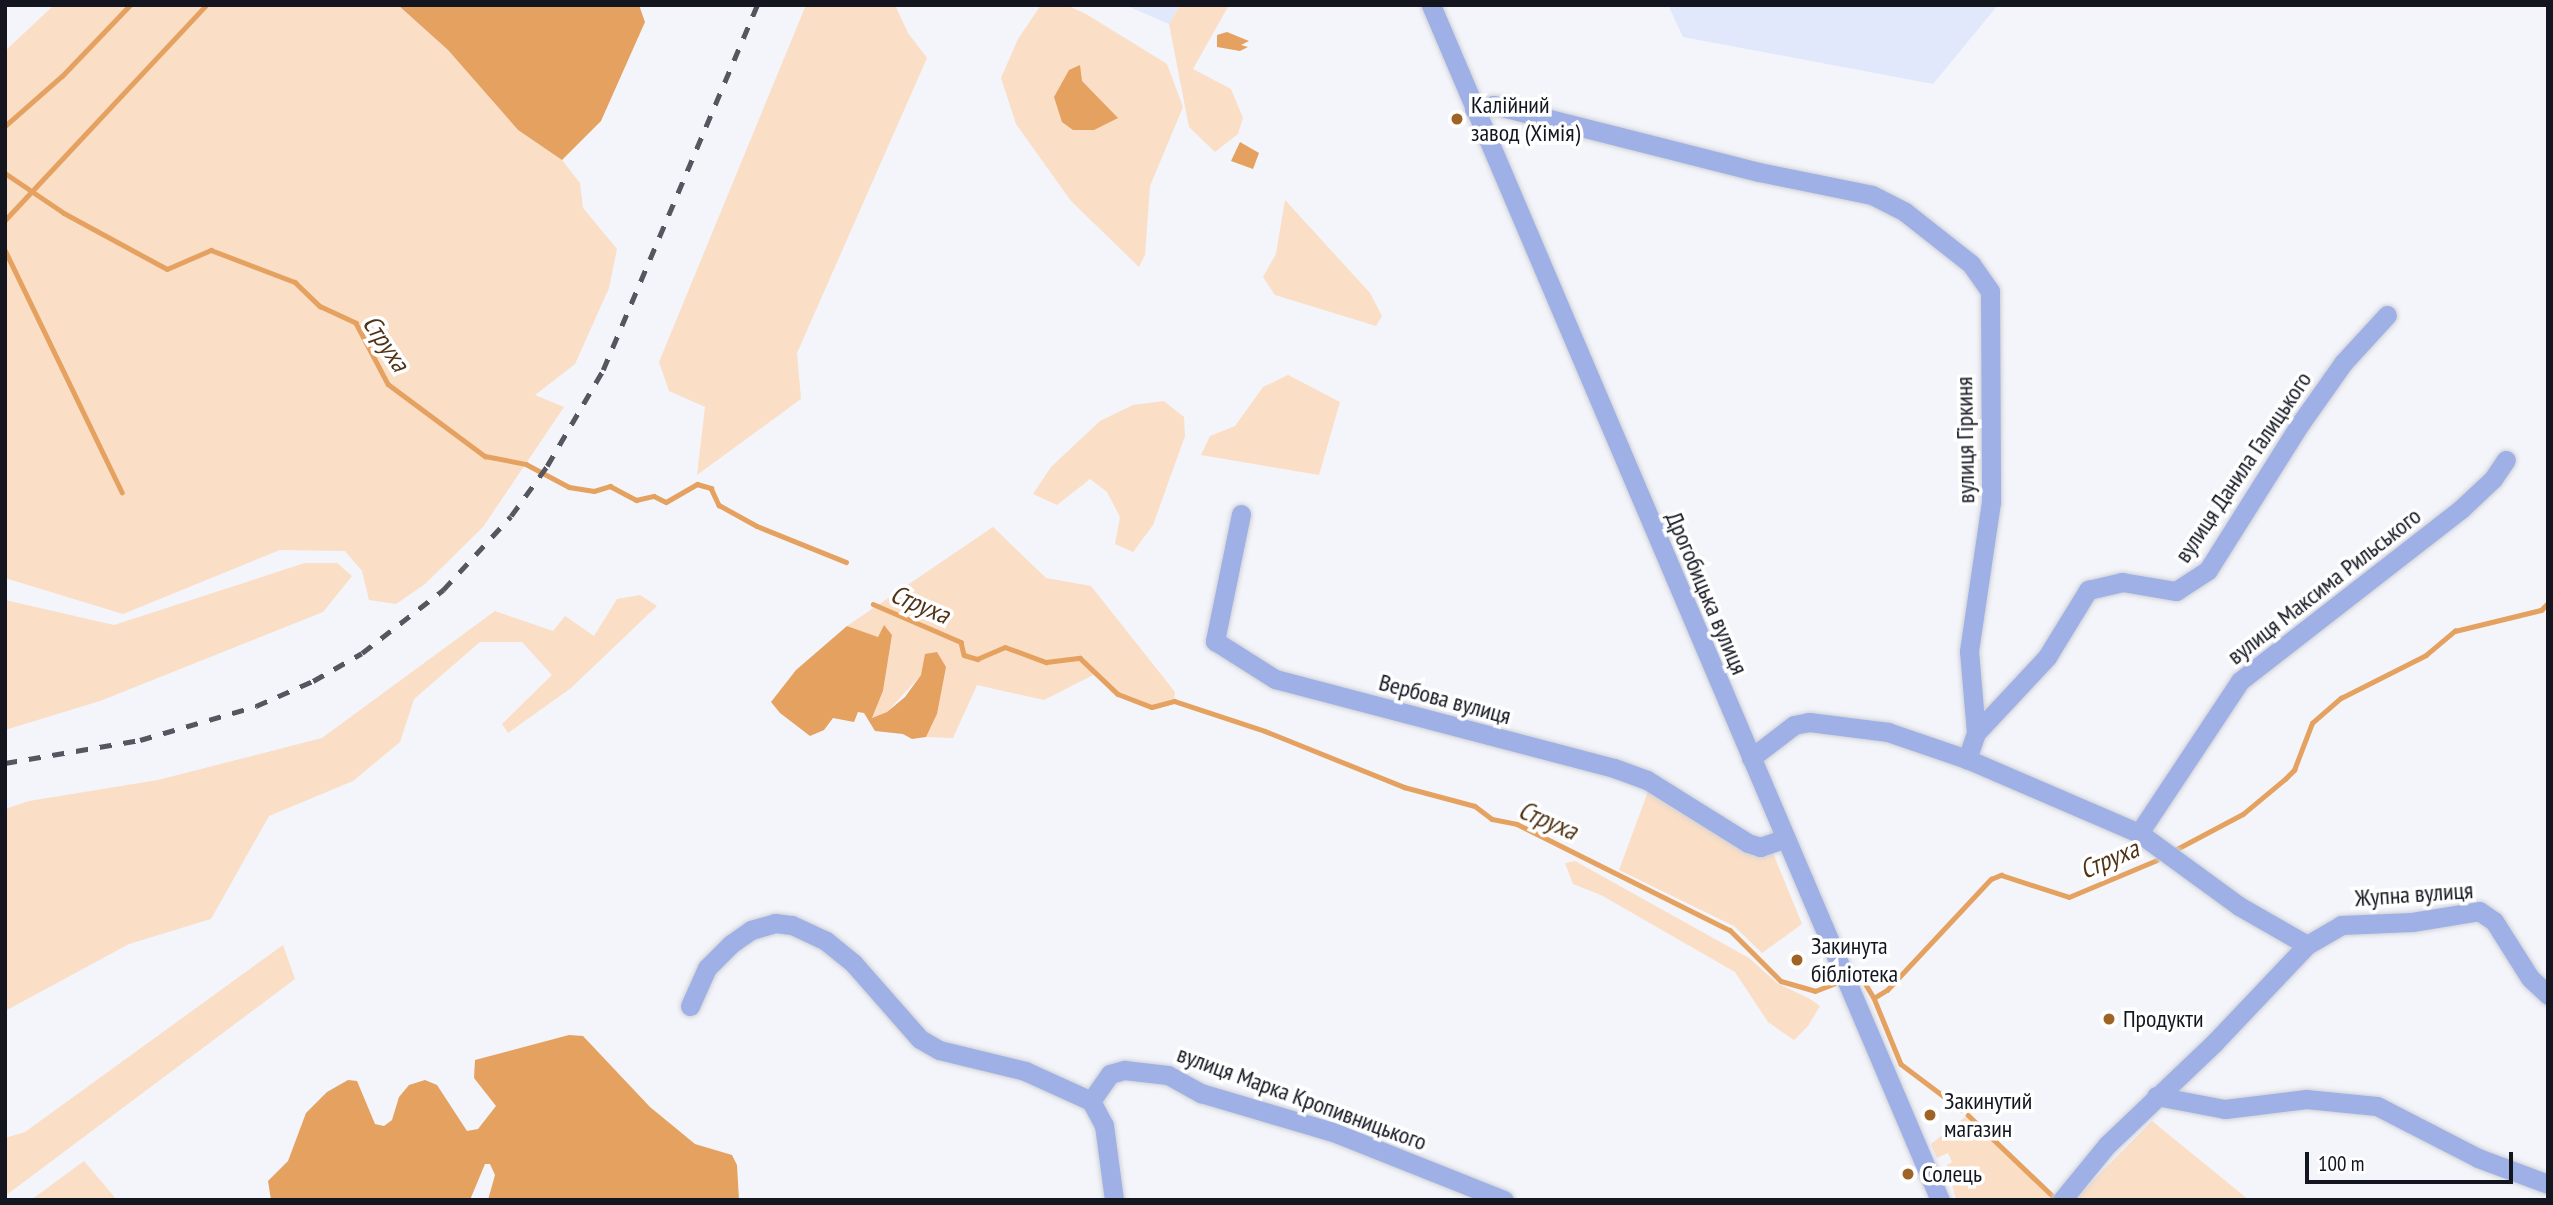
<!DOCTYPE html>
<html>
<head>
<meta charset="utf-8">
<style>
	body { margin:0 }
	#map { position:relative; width:2553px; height:1205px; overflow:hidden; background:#f3f5fa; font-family:"PT Sans Narrow",sans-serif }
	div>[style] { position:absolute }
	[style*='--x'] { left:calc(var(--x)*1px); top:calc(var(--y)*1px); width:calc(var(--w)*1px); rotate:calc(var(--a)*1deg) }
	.built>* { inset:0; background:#e1e8fc }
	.green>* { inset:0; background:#fadec6 }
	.water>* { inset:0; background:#e5a15f }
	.stream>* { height:4.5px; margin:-2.25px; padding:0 2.25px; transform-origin:2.25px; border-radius:2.25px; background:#e5a15f }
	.roads { filter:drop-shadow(0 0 2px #cfd1d7) drop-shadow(0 0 2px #cfd1d7) }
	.minor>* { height:19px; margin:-9.5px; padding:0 9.5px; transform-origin:9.5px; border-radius:9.5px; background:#9eb0e5 }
	.rail>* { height:4.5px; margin-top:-2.25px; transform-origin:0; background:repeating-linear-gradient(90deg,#54575f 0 12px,transparent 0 24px) }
	.dots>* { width:19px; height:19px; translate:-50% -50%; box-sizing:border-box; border:4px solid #fff; border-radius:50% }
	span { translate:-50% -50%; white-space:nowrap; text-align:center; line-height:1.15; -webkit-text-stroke:7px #fff; paint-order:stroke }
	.poi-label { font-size:24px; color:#13161f }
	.left { translate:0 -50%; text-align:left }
	.street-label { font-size:24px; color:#13161f }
	.water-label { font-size:26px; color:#513418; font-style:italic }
	.frame { position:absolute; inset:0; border:7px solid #13161f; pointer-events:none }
	.scale { position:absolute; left:2305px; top:1152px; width:208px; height:32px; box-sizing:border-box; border:4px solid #13161f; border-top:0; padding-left:9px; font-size:21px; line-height:24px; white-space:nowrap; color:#13161f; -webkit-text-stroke:5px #fff; paint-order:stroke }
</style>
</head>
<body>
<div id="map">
	<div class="built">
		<div style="clip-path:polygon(1125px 5px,1180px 5px,1169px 24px)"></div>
		<div style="clip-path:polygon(1668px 5px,1998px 5px,1933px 84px,1683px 37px)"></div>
	</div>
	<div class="green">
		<div style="clip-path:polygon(54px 5px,398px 5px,448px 50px,518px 130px,562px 160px,580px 183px,583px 208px,617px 249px,609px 288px,575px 364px,535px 395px,564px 407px,483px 527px,425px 584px,396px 604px,369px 600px,362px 571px,345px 551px,280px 550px,123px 614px,5px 578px,5px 51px)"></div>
		<div style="clip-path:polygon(806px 5px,895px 5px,908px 33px,927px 58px,797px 353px,801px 399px,697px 475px,705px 407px,669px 391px,659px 362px)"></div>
		<div style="clip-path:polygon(1041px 5px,1066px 5px,1086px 14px,1167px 64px,1183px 107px,1150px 186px,1145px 255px,1139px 267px,1071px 201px,1016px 124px,1001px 78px,1018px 39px)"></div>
		<div style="clip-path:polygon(1180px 5px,1229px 5px,1193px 69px,1231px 89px,1243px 118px,1238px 134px,1215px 152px,1189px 127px,1169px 24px)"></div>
		<div style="clip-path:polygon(1285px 200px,1370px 293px,1382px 316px,1376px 326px,1275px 295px,1263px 277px,1276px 254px)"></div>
		<div style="clip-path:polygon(1288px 375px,1340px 402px,1319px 475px,1201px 455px,1210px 436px,1235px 426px,1263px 387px)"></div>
		<div style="clip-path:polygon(1164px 401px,1184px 417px,1185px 436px,1153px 525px,1133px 552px,1115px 544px,1120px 517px,1107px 492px,1090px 479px,1057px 505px,1033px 494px,1051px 467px,1100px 421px,1133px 405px)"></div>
		<div style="clip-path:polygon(993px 527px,1046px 578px,1091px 586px,1175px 692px,1174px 701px,1152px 707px,1118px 694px,1095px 674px,1044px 700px,977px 685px,953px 738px,926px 737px,937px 714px,939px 691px,921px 675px,887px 712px,872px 718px,883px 691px,892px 635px,884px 626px,878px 637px,847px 626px)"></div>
		<div style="clip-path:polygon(305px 563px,337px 563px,352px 576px,323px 612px,100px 701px,5px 730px,5px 600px,114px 625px)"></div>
		<div style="clip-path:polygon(640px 595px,657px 606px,571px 688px,508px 733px,502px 724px,552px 675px,522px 642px,480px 642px,414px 699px,400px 742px,353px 781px,269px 816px,211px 919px,129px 944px,5px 1011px,5px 809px,29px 801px,158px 780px,322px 738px,495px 611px,553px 631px,565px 616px,594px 636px,617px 599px)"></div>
		<div style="clip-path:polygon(1649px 789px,1762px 852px,1773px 853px,1802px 924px,1762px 953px,1734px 926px,1619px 870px)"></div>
		<div style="clip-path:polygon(1575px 861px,1749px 958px,1777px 983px,1810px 999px,1820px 1006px,1808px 1026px,1794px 1040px,1768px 1022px,1735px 972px,1601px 895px,1573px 884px,1565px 863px)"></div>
		<div style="clip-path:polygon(283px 945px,295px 979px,5px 1196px,5px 1138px,25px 1132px)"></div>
		<div style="clip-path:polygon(1965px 1117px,2038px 1183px,2052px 1200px,1956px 1200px,1947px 1165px,1952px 1162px,1948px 1153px,1937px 1158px,1931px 1144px)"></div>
		<div style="clip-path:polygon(2152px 1121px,2249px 1200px,2074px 1200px)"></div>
		<div style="clip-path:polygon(84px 1161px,117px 1200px,31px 1200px)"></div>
	</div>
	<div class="water">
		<div style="clip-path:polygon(398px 5px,639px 5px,645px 22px,601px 121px,562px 160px,518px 130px,448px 50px)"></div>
		<div style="clip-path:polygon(1227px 32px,1249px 41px,1241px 45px,1248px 47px,1240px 51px,1217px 47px,1217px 35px)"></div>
		<div style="clip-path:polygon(1080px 65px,1082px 81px,1118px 118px,1094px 130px,1073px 130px,1062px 122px,1054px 97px,1069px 70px)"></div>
		<div style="clip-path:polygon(1240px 142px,1259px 153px,1253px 169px,1231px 161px)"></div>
		<div style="clip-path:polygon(884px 625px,892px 635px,883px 691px,872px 718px,887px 712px,905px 697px,921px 675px,925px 654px,937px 652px,946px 667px,937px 714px,926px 737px,912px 739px,903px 734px,875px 731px,864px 713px,858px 712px,854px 722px,833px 718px,824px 730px,810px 736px,780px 713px,771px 702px,796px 670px,847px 626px,878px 637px)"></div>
		<div style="clip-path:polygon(569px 1035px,583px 1036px,650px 1107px,695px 1144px,732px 1155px,737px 1165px,739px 1200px,488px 1200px,495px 1175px,490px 1164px,485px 1164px,470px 1200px,271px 1200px,268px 1181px,288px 1161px,306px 1113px,327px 1092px,348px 1080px,357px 1081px,375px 1124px,384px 1126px,392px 1120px,399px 1097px,409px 1085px,425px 1080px,437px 1085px,467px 1131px,478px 1129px,496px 1106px,474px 1078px,475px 1060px)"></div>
	</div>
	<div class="stream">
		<div style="--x:5;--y:126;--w:76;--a:-41.3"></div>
		<div style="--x:62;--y:76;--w:98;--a:-46.2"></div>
		<div style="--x:5;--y:173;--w:71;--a:34.1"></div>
		<div style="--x:64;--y:213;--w:117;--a:28.5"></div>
		<div style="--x:167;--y:269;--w:48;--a:-23.4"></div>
		<div style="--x:211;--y:250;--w:90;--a:20.9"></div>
		<div style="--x:295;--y:282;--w:35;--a:44"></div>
		<div style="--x:320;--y:306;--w:40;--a:25"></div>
		<div style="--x:356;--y:323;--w:69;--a:62.3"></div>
		<div style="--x:388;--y:384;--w:121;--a:36.6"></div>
		<div style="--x:485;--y:456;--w:42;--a:11"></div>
		<div style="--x:526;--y:464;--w:49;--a:28.1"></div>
		<div style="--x:569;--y:487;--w:25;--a:9"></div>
		<div style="--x:594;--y:491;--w:17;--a:-17"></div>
		<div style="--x:610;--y:486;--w:30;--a:28"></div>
		<div style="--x:636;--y:500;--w:18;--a:-13"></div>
		<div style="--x:654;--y:496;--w:13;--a:27"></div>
		<div style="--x:666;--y:502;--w:36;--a:-30"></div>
		<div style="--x:697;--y:484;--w:15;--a:16"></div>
		<div style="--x:711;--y:488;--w:19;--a:65"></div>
		<div style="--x:719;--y:505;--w:43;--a:28.9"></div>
		<div style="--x:757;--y:526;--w:96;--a:22"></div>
		<div style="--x:5;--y:220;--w:294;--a:-46.9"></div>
		<div style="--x:5;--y:250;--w:269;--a:64.2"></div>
		<div style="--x:873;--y:604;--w:96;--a:23.4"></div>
		<div style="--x:961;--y:642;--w:13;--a:77"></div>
		<div style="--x:964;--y:655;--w:14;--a:17"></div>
		<div style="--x:977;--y:659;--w:30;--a:-23"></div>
		<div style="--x:1005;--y:647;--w:44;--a:20.1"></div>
		<div style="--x:1046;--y:662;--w:34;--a:-7"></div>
		<div style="--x:1080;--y:658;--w:52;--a:43.5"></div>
		<div style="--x:1118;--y:694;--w:36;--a:21"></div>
		<div style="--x:1152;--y:707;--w:23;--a:-15"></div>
		<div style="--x:1174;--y:701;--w:96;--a:18.2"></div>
		<div style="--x:1265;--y:731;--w:150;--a:21.9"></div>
		<div style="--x:1404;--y:787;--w:73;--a:15"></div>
		<div style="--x:1475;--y:806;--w:21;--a:37"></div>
		<div style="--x:1492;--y:819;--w:25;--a:11"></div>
		<div style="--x:1517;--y:824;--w:238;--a:26.5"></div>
		<div style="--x:1730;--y:930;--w:72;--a:45"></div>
		<div style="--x:1781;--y:981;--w:35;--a:16"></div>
		<div style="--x:1815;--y:991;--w:28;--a:-21"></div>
		<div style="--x:2173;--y:851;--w:79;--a:-27.9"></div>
		<div style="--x:2243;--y:814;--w:55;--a:-39.8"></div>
		<div style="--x:2285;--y:779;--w:13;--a:-45"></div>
		<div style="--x:2294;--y:770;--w:50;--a:-69"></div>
		<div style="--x:2312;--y:723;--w:38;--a:-41"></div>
		<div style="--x:2341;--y:698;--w:95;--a:-26.8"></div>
		<div style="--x:2426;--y:655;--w:38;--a:-40"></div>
		<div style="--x:2455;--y:631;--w:89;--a:-13.7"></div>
		<div style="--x:2541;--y:610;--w:10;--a:-45"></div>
		<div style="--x:1852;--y:975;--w:10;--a:17"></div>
		<div style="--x:1862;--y:978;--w:23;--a:59"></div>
		<div style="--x:1874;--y:998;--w:15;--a:-32"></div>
		<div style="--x:1887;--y:990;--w:152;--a:-46.9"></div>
		<div style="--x:1991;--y:879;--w:11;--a:-22"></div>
		<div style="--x:2001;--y:875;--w:71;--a:17.9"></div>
		<div style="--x:2069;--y:897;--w:95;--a:-22.8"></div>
		<div style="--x:1874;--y:998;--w:71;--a:67.8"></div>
		<div style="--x:1901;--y:1064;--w:76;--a:37"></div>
		<div style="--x:1968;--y:1115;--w:122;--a:43.7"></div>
	</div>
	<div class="roads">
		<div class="minor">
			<div style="--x:1431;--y:5;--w:1299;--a:66.93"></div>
			<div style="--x:1474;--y:109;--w:20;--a:-11"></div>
			<div style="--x:1494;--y:105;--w:273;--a:14.2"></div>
			<div style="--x:1759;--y:172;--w:115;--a:11.5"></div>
			<div style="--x:1872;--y:195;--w:37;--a:27"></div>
			<div style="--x:1905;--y:212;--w:84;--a:38.2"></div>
			<div style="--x:1971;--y:264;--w:33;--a:55"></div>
			<div style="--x:1990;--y:291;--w:211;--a:89.7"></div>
			<div style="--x:1991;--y:502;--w:151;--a:98.4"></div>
			<div style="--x:1969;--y:651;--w:82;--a:85.1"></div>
			<div style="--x:1976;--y:733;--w:28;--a:109"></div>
			<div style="--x:1967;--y:759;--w:187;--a:23.3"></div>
			<div style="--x:2139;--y:833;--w:124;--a:36.1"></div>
			<div style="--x:2239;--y:906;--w:78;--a:29.8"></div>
			<div style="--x:1241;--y:514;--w:130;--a:101.6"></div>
			<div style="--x:1215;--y:641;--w:71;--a:32.3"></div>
			<div style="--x:1275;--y:679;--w:350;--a:14.7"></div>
			<div style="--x:1614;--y:768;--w:35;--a:20"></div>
			<div style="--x:1647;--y:780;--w:119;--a:32"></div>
			<div style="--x:1748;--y:843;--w:13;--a:18"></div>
			<div style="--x:1760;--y:847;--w:24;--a:-19"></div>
			<div style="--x:1976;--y:733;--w:104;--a:-46.9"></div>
			<div style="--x:2047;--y:657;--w:79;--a:-58.5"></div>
			<div style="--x:2088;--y:590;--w:35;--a:-13"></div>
			<div style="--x:2122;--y:582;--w:55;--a:9.5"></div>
			<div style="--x:2176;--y:591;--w:38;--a:-33"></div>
			<div style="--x:2208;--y:570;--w:173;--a:-57.8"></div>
			<div style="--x:2300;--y:424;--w:75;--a:-54.8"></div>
			<div style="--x:2343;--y:363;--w:65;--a:-47.5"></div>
			<div style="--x:1751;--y:758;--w:54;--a:-37.5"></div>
			<div style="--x:1794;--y:725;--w:15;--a:-11"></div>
			<div style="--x:1809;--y:722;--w:80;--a:7.2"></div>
			<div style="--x:1888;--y:732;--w:83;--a:18.9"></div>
			<div style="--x:2139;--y:833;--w:182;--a:-56.4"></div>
			<div style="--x:2240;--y:681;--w:280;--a:-37.9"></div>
			<div style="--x:2461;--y:509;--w:44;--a:-43.2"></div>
			<div style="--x:2493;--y:479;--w:23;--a:-56"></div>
			<div style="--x:690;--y:1006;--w:42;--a:-65.9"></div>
			<div style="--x:707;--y:968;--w:34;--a:-45"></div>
			<div style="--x:731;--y:944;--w:24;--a:-35"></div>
			<div style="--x:751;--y:930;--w:25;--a:-16"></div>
			<div style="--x:775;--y:923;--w:17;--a:7"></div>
			<div style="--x:792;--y:925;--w:38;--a:25"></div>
			<div style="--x:826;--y:941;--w:36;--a:39"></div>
			<div style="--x:854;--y:964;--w:100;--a:48.7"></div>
			<div style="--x:920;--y:1039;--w:22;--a:30"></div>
			<div style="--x:939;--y:1050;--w:89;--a:13.7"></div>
			<div style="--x:1025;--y:1071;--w:72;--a:24.4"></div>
			<div style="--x:1091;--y:1101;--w:27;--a:62"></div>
			<div style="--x:1104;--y:1125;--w:76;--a:82.4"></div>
			<div style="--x:2156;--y:1096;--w:70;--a:10.7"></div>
			<div style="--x:2225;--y:1109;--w:82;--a:-7"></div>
			<div style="--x:2306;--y:1099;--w:71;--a:5.6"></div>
			<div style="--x:2377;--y:1106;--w:114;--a:27.2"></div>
			<div style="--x:2478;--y:1158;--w:75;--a:20.4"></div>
			<div style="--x:1091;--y:1101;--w:33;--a:-55"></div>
			<div style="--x:1110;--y:1074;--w:15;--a:-16"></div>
			<div style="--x:1124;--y:1070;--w:44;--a:6.5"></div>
			<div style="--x:1168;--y:1075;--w:38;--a:29"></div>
			<div style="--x:1201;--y:1093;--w:138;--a:16.5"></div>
			<div style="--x:1333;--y:1132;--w:184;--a:21.7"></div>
			<div style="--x:2062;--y:1200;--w:71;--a:-50.7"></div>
			<div style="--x:2107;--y:1145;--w:149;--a:-43.6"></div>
			<div style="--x:2215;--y:1042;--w:134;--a:-46.5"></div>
			<div style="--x:2307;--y:945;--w:39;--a:-30"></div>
			<div style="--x:2341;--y:925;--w:71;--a:-2.4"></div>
			<div style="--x:2412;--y:922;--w:68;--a:-9.3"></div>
			<div style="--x:2479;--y:911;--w:18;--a:34"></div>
			<div style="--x:2494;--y:921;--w:67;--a:57.7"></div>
			<div style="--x:2530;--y:978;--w:25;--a:43"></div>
		</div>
	</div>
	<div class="rail">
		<div style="--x:5;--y:763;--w:137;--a:-9.7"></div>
		<div style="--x:140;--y:740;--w:121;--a:-16.3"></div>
		<div style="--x:256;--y:706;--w:62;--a:-23.7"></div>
		<div style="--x:313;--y:681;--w:56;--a:-29.7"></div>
		<div style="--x:362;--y:653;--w:103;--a:-37.9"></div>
		<div style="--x:443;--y:590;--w:100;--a:-47.4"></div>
		<div style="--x:511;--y:516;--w:62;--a:-54.2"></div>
		<div style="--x:547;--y:466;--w:111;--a:-59.7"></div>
		<div style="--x:603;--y:370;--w:396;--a:-67.1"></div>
	</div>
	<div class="dots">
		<div style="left:1457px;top:119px;background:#9f6425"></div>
		<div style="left:1797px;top:960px;background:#9f6425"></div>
		<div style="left:2109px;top:1019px;background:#9f6425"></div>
		<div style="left:1930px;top:1115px;background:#9f6425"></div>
		<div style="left:1908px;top:1174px;background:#9f6425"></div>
	</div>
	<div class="poi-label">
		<span class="left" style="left:1471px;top:119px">Калійний<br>завод (Хімія)</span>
		<span class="left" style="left:1811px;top:960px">Закинута<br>бібліотека</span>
		<span class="left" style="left:2123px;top:1019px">Продукти</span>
		<span class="left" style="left:1944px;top:1115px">Закинутий<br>магазин</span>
		<span class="left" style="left:1922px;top:1174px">Солець</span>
	</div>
	<div class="street-label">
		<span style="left:1965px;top:440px;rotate:-91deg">вулиця Гіркиня</span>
		<span style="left:2243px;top:467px;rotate:-56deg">вулиця Данила Галицького</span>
		<span style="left:2324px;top:586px;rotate:-38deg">вулиця Максима Рильського</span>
		<span style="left:1707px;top:593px;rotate:67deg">Дрогобицька вулиця</span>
		<span style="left:1445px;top:699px;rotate:15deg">Вербова вулиця</span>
		<span style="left:2414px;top:894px;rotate:-4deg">Жупна вулиця</span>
		<span style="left:1302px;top:1098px;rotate:20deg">вулиця Марка Кропивницького</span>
	</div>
	<div class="water-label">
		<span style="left:386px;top:343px;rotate:56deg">Струха</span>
		<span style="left:920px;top:604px;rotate:23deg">Струха</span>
		<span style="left:1548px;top:820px;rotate:23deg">Струха</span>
		<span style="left:2109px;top:859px;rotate:-23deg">Струха</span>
	</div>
	<div class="frame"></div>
	<div class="scale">100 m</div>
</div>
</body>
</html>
